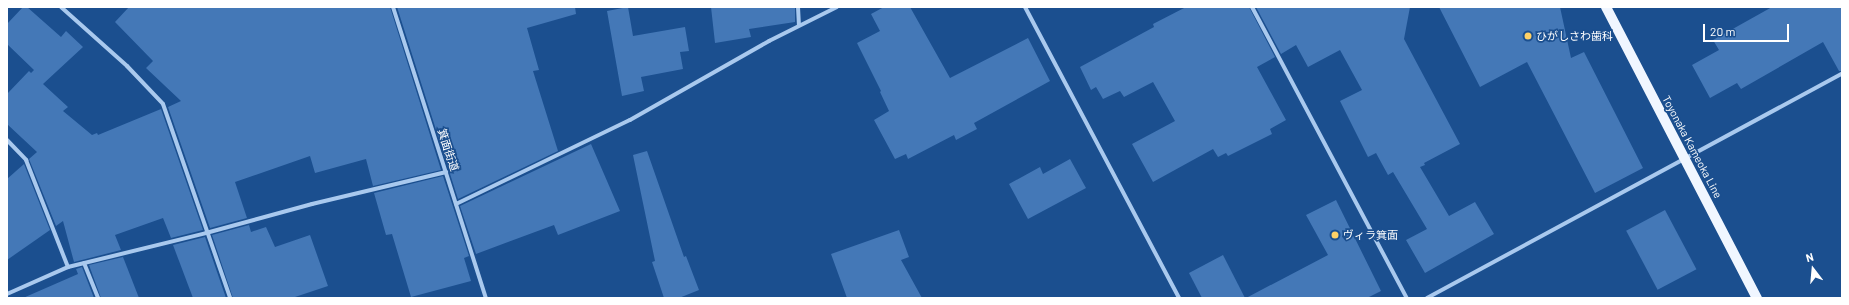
<!DOCTYPE html>
<html>
<head>
<meta charset="utf-8">
<style>
	body { margin:0 }
	#map { position:relative; width:1849px; height:305px; overflow:hidden; background:#1b4f8f; font-family:Barlow,"Noto Sans JP",sans-serif }
	div>[style] { position:absolute }
	[style*='--x'] { left:calc(var(--x)*1px); top:calc(var(--y)*1px); width:calc(var(--w)*1px); rotate:calc(var(--a)*1deg) }
	.building>* { inset:0; background:#4478b7; transform-origin:0 0 }
	.street>* { height:4px; margin:-2px; padding:0 2px; transform-origin:2px; border-radius:2px; background:#a9c9ee }
	.primary>* { height:10px; margin:-5px; padding:0 5px; transform-origin:5px; border-radius:5px; background:#f0f6ff }
	.dots>* { width:11px; height:11px; translate:-50% -50%; box-sizing:border-box; border:2px solid #1b4f8f; border-radius:50% }
	span { translate:-50% -50%; white-space:nowrap; text-align:center; line-height:1.15; -webkit-text-stroke:3.5px #1b4f8f; paint-order:stroke }
	.poi-label { font-size:11px; color:#fff }
	.left { translate:0 -50%; text-align:left }
	.street-label { font-size:11px; color:#fff }
	.frame { position:absolute; inset:0; border:8px solid #fff; pointer-events:none }
	.north { position:absolute; left:1793px; top:249px; width:40px; height:40px; -webkit-text-stroke:3px #1b4f8f; paint-order:stroke; rotate:344deg; font-size:11px; font-weight:700; line-height:16px; text-align:center; color:#fff }
	.north::after { content:''; display:block; margin:auto; width:14px; height:18px; background:#fff; clip-path:polygon(50% 0,100% 100%,50% 72%,0 100%) }
	.scale { position:absolute; left:1703px; top:24px; width:86px; height:18px; box-sizing:border-box; border:2px solid #fff; border-top:0; padding-left:5px; font-size:12px; line-height:14px; white-space:nowrap; color:#fff; -webkit-text-stroke:3px #1b4f8f; paint-order:stroke }
</style>
</head>
<body>
<div id="map">
	<div class="building">
		<div style="clip-path:polygon(23px 7px,27px 7px,61px 37px,66px 31px,83px 47px,43px 84px,68px 107px,63px 111px,92px 135px,97px 133px,98px 135px,161px 109px,203px 230px,171px 238px,163px 218px,115px 235px,121px 250px,74px 262px,63px 221px,56px 226px,29px 159px,37px 152px,7px 124px,7px 94px,29px 71px,31px 73px,34px 70px,7px 44px,7px 24px)"></div>
		<div style="clip-path:polygon(129px 7px,390px 7px,441px 170px,373px 186px,366px 159px,315px 173px,310px 156px,235px 182px,247px 218px,210px 228px,168px 107px,181px 101px,146px 68px,153px 61px,115px 22px)"></div>
		<div style="clip-path:polygon(397px 7px,575px 7px,576px 14px,527px 28px,539px 70px,533px 71px,558px 151px,458px 199px)"></div>
		<div style="clip-path:polygon(628px 7px,633px 36px,685px 27px,689px 51px,680px 52px,683px 69px,641px 77px,644px 91px,622px 96px,607px 11px)"></div>
		<div style="clip-path:polygon(711px 7px,795px 7px,795px 22px,749px 29px,751px 37px,715px 43px)"></div>
		<div style="clip-path:polygon(884px 7px,910px 7px,950px 78px,1028px 38px,1050px 81px,974px 123px,977px 129px,956px 140px,954px 135px,908px 159px,906px 154px,895px 159px,874px 120px,889px 111px,880px 92px,881px 91px,857px 43px,880px 31px,871px 14px)"></div>
		<div style="clip-path:polygon(1186px 7px,1249px 7px,1275px 57px,1257px 67px,1286px 120px,1270px 129px,1272px 134px,1228px 156px,1226px 153px,1218px 157px,1213px 149px,1153px 182px,1132px 144px,1175px 121px,1153px 82px,1124px 97px,1120px 91px,1103px 99px,1096px 87px,1091px 90px,1080px 67px,1154px 27px,1153px 24px)"></div>
		<div style="clip-path:polygon(1256px 7px,1410px 7px,1404px 39px,1460px 144px,1424px 163px,1425px 165px,1420px 167px,1449px 216px,1475px 202px,1494px 234px,1425px 273px,1406px 240px,1427px 229px,1393px 172px,1388px 175px,1376px 153px,1368px 157px,1340px 101px,1362px 90px,1340px 50px,1308px 67px,1296px 45px,1281px 54px)"></div>
		<div style="clip-path:polygon(1439px 7px,1560px 7px,1571px 58px,1584px 52px,1643px 168px,1595px 193px,1527px 62px,1480px 87px)"></div>
		<div style="clip-path:polygon(1772px 7px,1842px 7px,1842px 71px,1839px 71px,1823px 42px,1741px 89px,1737px 83px,1710px 98px,1692px 65px,1719px 50px,1713px 40px)"></div>
		<div style="clip-path:polygon(591px 144px,620px 211px,558px 235px,554px 225px,476px 254px,460px 206px)"></div>
		<div style="clip-path:polygon(647px 151px,684px 257px,686px 256px,699px 290px,679px 298px,664px 298px,652px 262px,655px 261px,633px 155px)"></div>
		<div style="clip-path:polygon(1070px 159px,1086px 188px,1028px 219px,1009px 184px,1040px 167px,1043px 174px)"></div>
		<div style="clip-path:polygon(24px 164px,50px 230px,7px 260px,7px 179px)"></div>
		<div style="clip-path:polygon(443px 176px,469px 256px,464px 258px,471px 281px,411px 297px,392px 234px,386px 235px,374px 193px)"></div>
		<div style="clip-path:polygon(1336px 200px,1381px 291px,1367px 298px,1246px 298px,1328px 255px,1306px 215px)"></div>
		<div style="left:1665px;top:210px;width:67px;height:44px;rotate:62deg"></div>
		<div style="clip-path:polygon(249px 225px,251px 232px,266px 227px,275px 247px,310px 235px,328px 286px,292px 298px,233px 298px,212px 235px)"></div>
		<div style="clip-path:polygon(899px 230px,909px 257px,901px 260px,922px 298px,847px 298px,831px 254px)"></div>
		<div style="clip-path:polygon(205px 237px,226px 298px,193px 298px,173px 245px)"></div>
		<div style="clip-path:polygon(1223px 255px,1245px 298px,1202px 298px,1189px 273px)"></div>
		<div style="clip-path:polygon(123px 257px,139px 298px,101px 298px,89px 265px)"></div>
		<div style="clip-path:polygon(82px 267px,94px 298px,23px 298px,78px 274px,76px 269px)"></div>
	</div>
	<div class="street">
		<div style="--x:61;--y:7;--w:89;--a:41.8"></div>
		<div style="--x:127;--y:66;--w:52;--a:46.5"></div>
		<div style="--x:163;--y:104;--w:205;--a:70.9"></div>
		<div style="--x:393;--y:7;--w:305;--a:72.3"></div>
		<div style="--x:798;--y:7;--w:18;--a:87"></div>
		<div style="--x:1025;--y:7;--w:329;--a:62.1"></div>
		<div style="--x:1252;--y:7;--w:330;--a:62"></div>
		<div style="--x:7;--y:140;--w:28;--a:46"></div>
		<div style="--x:26;--y:160;--w:115;--a:68.6"></div>
		<div style="--x:456;--y:204;--w:193;--a:-25.8"></div>
		<div style="--x:630;--y:120;--w:160;--a:-29.6"></div>
		<div style="--x:769;--y:41;--w:76;--a:-26.6"></div>
		<div style="--x:84;--y:263;--w:38;--a:68"></div>
		<div style="--x:7;--y:294;--w:67;--a:-23.9"></div>
		<div style="--x:68;--y:267;--w:142;--a:-13.8"></div>
		<div style="--x:206;--y:233;--w:110;--a:-15.3"></div>
		<div style="--x:312;--y:204;--w:138;--a:-13.4"></div>
		<div style="--x:1427;--y:298;--w:472;--a:-28.4"></div>
	</div>
	<div class="primary">
		<div style="--x:1606;--y:7;--w:328;--a:62.6"></div>
	</div>
	<div class="dots">
		<div style="left:1528px;top:36px;background:#ffd166"></div>
		<div style="left:1335px;top:235px;background:#ffd166"></div>
	</div>
	<div class="poi-label">
		<span class="left" style="left:1536px;top:36px">ひがしさわ歯科</span>
		<span class="left" style="left:1343px;top:235px">ヴィラ箕面</span>
	</div>
	<div class="street-label">
		<span style="left:1692px;top:147px;rotate:62deg">Toyonaka Kameoka Line</span>
		<span style="left:448px;top:150px;rotate:72deg">箕面街道</span>
	</div>
	<div class="frame"></div>
	<div class="north">N</div>
	<div class="scale">20 m</div>
</div>
</body>
</html>
